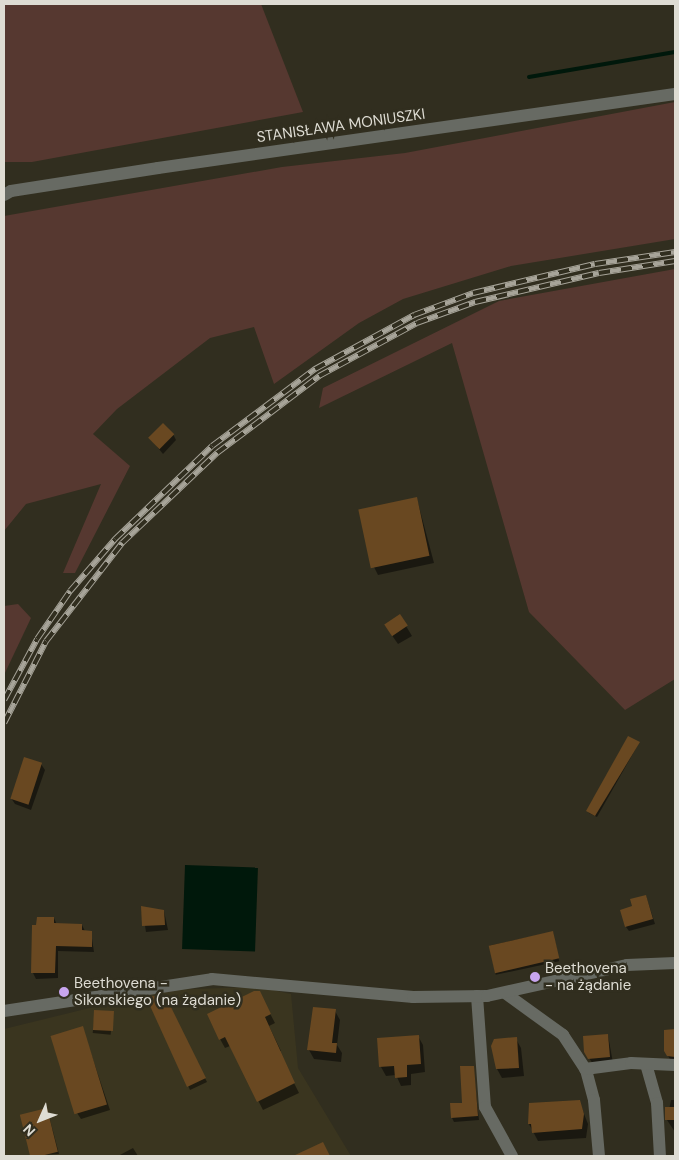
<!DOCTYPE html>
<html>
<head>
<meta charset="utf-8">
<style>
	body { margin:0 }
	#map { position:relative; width:679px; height:1160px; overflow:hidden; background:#312e1f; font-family:"DM Sans",sans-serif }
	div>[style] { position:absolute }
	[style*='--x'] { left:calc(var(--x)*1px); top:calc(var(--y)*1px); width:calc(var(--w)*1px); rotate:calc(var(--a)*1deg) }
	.built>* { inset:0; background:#3a351f }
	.green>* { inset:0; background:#563830 }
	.water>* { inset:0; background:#00180b; transform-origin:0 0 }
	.shadow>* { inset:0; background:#0007; transform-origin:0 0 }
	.stream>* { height:4px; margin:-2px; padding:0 2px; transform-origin:2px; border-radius:2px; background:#00180b }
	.building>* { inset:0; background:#694821; transform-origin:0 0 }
	.minor>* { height:12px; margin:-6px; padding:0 6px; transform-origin:6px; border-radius:6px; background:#676a63 }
	.rail>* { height:5.5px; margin-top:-2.75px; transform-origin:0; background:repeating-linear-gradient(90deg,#312e1f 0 11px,#a7a499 0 22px); box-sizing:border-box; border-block:1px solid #a7a499 }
	.dots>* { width:14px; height:14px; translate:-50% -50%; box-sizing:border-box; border:2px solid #312e1f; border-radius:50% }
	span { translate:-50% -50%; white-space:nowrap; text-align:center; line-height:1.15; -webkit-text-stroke:5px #312e1f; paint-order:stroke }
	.street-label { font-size:15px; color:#dedcd3 }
	.poi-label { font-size:15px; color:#dedcd3 }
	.left { translate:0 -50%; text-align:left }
	.frame { position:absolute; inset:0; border:5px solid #dedcd3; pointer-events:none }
	.north { position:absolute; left:15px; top:1095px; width:50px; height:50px; -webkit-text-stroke:4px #312e1f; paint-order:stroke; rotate:226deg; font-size:14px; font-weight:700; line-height:20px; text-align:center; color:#dedcd3 }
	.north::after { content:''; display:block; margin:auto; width:18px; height:22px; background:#dedcd3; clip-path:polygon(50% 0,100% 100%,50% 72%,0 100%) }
</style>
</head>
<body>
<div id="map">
	<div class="built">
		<div style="clip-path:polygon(259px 987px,291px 994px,298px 1068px,351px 1156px,4px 1156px,4px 1029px,163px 990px)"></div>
	</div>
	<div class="green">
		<div style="clip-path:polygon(4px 4px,261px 4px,303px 112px,32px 162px,4px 162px)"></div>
		<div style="clip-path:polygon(675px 102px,675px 239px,511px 266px,403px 299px,359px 323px,274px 384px,254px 327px,210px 338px,117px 409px,93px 434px,130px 466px,75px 573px,63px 573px,101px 484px,26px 504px,4px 531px,4px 216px,282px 167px,405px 153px)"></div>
		<div style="clip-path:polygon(675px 269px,675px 679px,625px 710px,529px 612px,452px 343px,319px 408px,323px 388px,499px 301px)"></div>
		<div style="clip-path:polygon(18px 604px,31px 618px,4px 675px,4px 606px)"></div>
	</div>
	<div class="water">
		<div style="left:185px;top:865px;width:73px;height:84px;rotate:2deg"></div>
	</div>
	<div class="shadow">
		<div style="clip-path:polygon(173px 434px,176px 440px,163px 454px,150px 438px)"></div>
		<div style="clip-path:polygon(417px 499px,434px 563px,378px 575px,374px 567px)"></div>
		<div style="clip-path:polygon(400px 616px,412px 636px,398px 644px,391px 634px)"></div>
		<div style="clip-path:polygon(639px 743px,597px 817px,589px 813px,588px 811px)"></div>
		<div style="clip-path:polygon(41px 764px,45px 770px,31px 810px,15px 804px,11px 798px)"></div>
		<div style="clip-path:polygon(646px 896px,655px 924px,629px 931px,626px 927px,633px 907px)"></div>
		<div style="clip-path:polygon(142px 907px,164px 911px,168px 930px,146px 932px)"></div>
		<div style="clip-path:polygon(54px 918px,57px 925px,82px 925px,85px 931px,91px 932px,94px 952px,58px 951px,58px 978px,36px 979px,33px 973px,37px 926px)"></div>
		<div style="left:553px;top:932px;width:30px;height:65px;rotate:78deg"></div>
		<div style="clip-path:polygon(164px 996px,207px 1082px,190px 1090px,148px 998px)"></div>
		<div style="clip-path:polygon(264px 1002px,275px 1023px,269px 1026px,281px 1051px,278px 1051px,299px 1093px,263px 1110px,230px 1046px,225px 1048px,220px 1039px)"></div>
		<div style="left:95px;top:1011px;width:18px;height:22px;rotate:6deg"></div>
		<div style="clip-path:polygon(335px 1011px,340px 1020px,337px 1045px,342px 1053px,341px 1062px,314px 1059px,309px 1050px)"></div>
		<div style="clip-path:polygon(82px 1027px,110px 1110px,81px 1119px,77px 1113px)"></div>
		<div style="clip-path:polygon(675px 1030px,675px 1065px,673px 1065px,665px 1050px,666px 1031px)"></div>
		<div style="clip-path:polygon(608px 1035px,613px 1063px,593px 1064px,585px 1052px)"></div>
		<div style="clip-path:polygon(418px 1036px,423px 1045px,425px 1072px,411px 1074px,411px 1085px,401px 1086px,396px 1075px,386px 1076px,381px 1067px,378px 1040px)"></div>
		<div style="clip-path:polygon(516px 1039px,521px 1048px,524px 1076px,502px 1078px,497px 1069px)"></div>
		<div style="clip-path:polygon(473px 1067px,479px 1120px,454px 1122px,452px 1118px,464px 1104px)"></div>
		<div style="clip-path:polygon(671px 1100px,675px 1100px,675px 1132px,667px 1120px)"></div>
		<div style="clip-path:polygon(579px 1101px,588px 1124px,586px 1138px,538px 1141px,529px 1124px,530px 1104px)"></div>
		<div style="clip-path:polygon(48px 1112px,59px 1154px,31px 1156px,22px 1116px)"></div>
		<div style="clip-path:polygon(133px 1148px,138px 1156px,118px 1156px)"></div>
	</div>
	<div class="stream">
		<div style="--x:529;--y:77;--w:148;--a:-9.7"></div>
	</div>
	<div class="building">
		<div style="left:163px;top:423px;width:16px;height:21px;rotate:45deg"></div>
		<div style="left:417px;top:497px;width:60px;height:60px;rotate:78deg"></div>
		<div style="left:400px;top:614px;width:14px;height:19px;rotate:56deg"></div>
		<div style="clip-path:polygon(628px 736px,640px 742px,595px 816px,586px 811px)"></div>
		<div style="left:24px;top:757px;width:19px;height:44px;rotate:18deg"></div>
		<div style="clip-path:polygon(646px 895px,653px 919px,625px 927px,620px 910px,632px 906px,630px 899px)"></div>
		<div style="clip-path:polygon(141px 906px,164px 910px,165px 925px,142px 926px)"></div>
		<div style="clip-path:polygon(37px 917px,54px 917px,54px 923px,82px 924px,82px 930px,92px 931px,92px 947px,56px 946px,55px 973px,31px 973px,32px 925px,36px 925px)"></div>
		<div style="left:553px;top:931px;width:28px;height:66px;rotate:77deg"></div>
		<div style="clip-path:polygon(254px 991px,260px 991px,271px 1014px,265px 1017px,295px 1083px,257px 1102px,225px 1037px,219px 1040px,207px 1014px)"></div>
		<div style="clip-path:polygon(165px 995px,206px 1078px,187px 1087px,146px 997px)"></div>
		<div style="clip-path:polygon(313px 1007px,336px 1009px,332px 1043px,337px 1043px,336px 1053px,307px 1050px)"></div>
		<div style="left:94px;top:1010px;width:20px;height:20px;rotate:3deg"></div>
		<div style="left:83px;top:1026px;width:82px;height:34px;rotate:73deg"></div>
		<div style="clip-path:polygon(675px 1029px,675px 1057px,667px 1056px,664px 1051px,664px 1030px)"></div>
		<div style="clip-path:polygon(608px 1034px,610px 1057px,588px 1059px,584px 1052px,583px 1036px)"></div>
		<div style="clip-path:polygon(419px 1035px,421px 1064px,407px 1065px,407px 1077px,395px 1078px,394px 1066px,379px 1067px,377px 1038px)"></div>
		<div style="clip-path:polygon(517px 1037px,519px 1068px,496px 1069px,491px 1046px,494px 1039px)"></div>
		<div style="clip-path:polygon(460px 1066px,474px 1066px,478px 1116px,451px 1118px,450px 1103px,462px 1103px)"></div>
		<div style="clip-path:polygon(580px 1100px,584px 1114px,582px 1129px,532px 1133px,531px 1124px,528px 1124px,529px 1103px)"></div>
		<div style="left:675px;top:1107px;width:13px;height:10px;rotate:90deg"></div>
		<div style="left:47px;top:1108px;width:45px;height:28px;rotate:76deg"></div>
		<div style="clip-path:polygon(323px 1142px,330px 1156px,293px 1156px)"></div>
	</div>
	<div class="minor">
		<div style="--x:4;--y:195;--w:8;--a:-30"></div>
		<div style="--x:11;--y:191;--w:149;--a:-8.9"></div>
		<div style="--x:158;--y:168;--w:522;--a:-8.15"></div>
		<div style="--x:505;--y:993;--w:72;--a:35.9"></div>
		<div style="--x:563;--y:1035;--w:42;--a:56.7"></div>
		<div style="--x:586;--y:1070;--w:31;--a:75"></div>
		<div style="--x:594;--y:1100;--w:56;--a:84.9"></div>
		<div style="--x:477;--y:996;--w:111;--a:85.9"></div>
		<div style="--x:485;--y:1107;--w:56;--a:61.1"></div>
		<div style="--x:4;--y:1011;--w:210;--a:-8.7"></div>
		<div style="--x:212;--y:979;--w:202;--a:5.1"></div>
		<div style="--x:413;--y:997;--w:74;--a:-0.8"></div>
		<div style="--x:487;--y:996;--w:143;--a:-12.5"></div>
		<div style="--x:627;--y:965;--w:48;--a:-2.4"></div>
		<div style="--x:646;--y:1064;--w:41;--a:74.2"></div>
		<div style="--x:657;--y:1103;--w:53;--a:86.8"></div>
		<div style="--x:585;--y:1069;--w:46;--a:-7.4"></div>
		<div style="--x:631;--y:1063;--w:44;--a:2.6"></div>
	</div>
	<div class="rail">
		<div style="--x:4;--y:700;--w:69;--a:-61.6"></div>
		<div style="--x:37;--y:639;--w:58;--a:-55.5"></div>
		<div style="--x:70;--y:591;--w:69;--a:-49.1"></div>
		<div style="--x:115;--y:539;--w:134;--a:-43.8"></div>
		<div style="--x:212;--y:446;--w:129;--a:-36.8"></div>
		<div style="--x:315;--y:369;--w:113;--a:-28.6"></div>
		<div style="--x:414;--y:315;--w:63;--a:-20.4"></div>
		<div style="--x:473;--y:293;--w:125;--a:-13.4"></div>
		<div style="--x:595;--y:264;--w:81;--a:-8.5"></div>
		<div style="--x:4;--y:723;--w:92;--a:-62.9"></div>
		<div style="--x:46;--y:641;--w:124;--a:-52.2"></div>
		<div style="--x:122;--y:543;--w:131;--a:-43.5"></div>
		<div style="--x:217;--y:453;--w:128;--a:-37"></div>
		<div style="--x:319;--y:376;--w:111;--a:-28.4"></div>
		<div style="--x:417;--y:323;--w:62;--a:-19.9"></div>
		<div style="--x:475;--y:302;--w:127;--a:-13.2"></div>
		<div style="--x:599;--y:273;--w:77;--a:-9"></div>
	</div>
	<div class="dots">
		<div style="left:535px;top:977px;background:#c8a5ef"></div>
		<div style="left:64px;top:992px;background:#c8a5ef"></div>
	</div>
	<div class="street-label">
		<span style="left:341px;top:126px;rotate:-8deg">STANISŁAWA MONIUSZKI</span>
	</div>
	<div class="poi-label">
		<span class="left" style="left:545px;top:977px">Beethovena<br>- na żądanie</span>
		<span class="left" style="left:74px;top:992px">Beethovena -<br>Sikorskiego (na żądanie)</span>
	</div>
	<div class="frame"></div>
	<div class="north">N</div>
</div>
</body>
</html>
